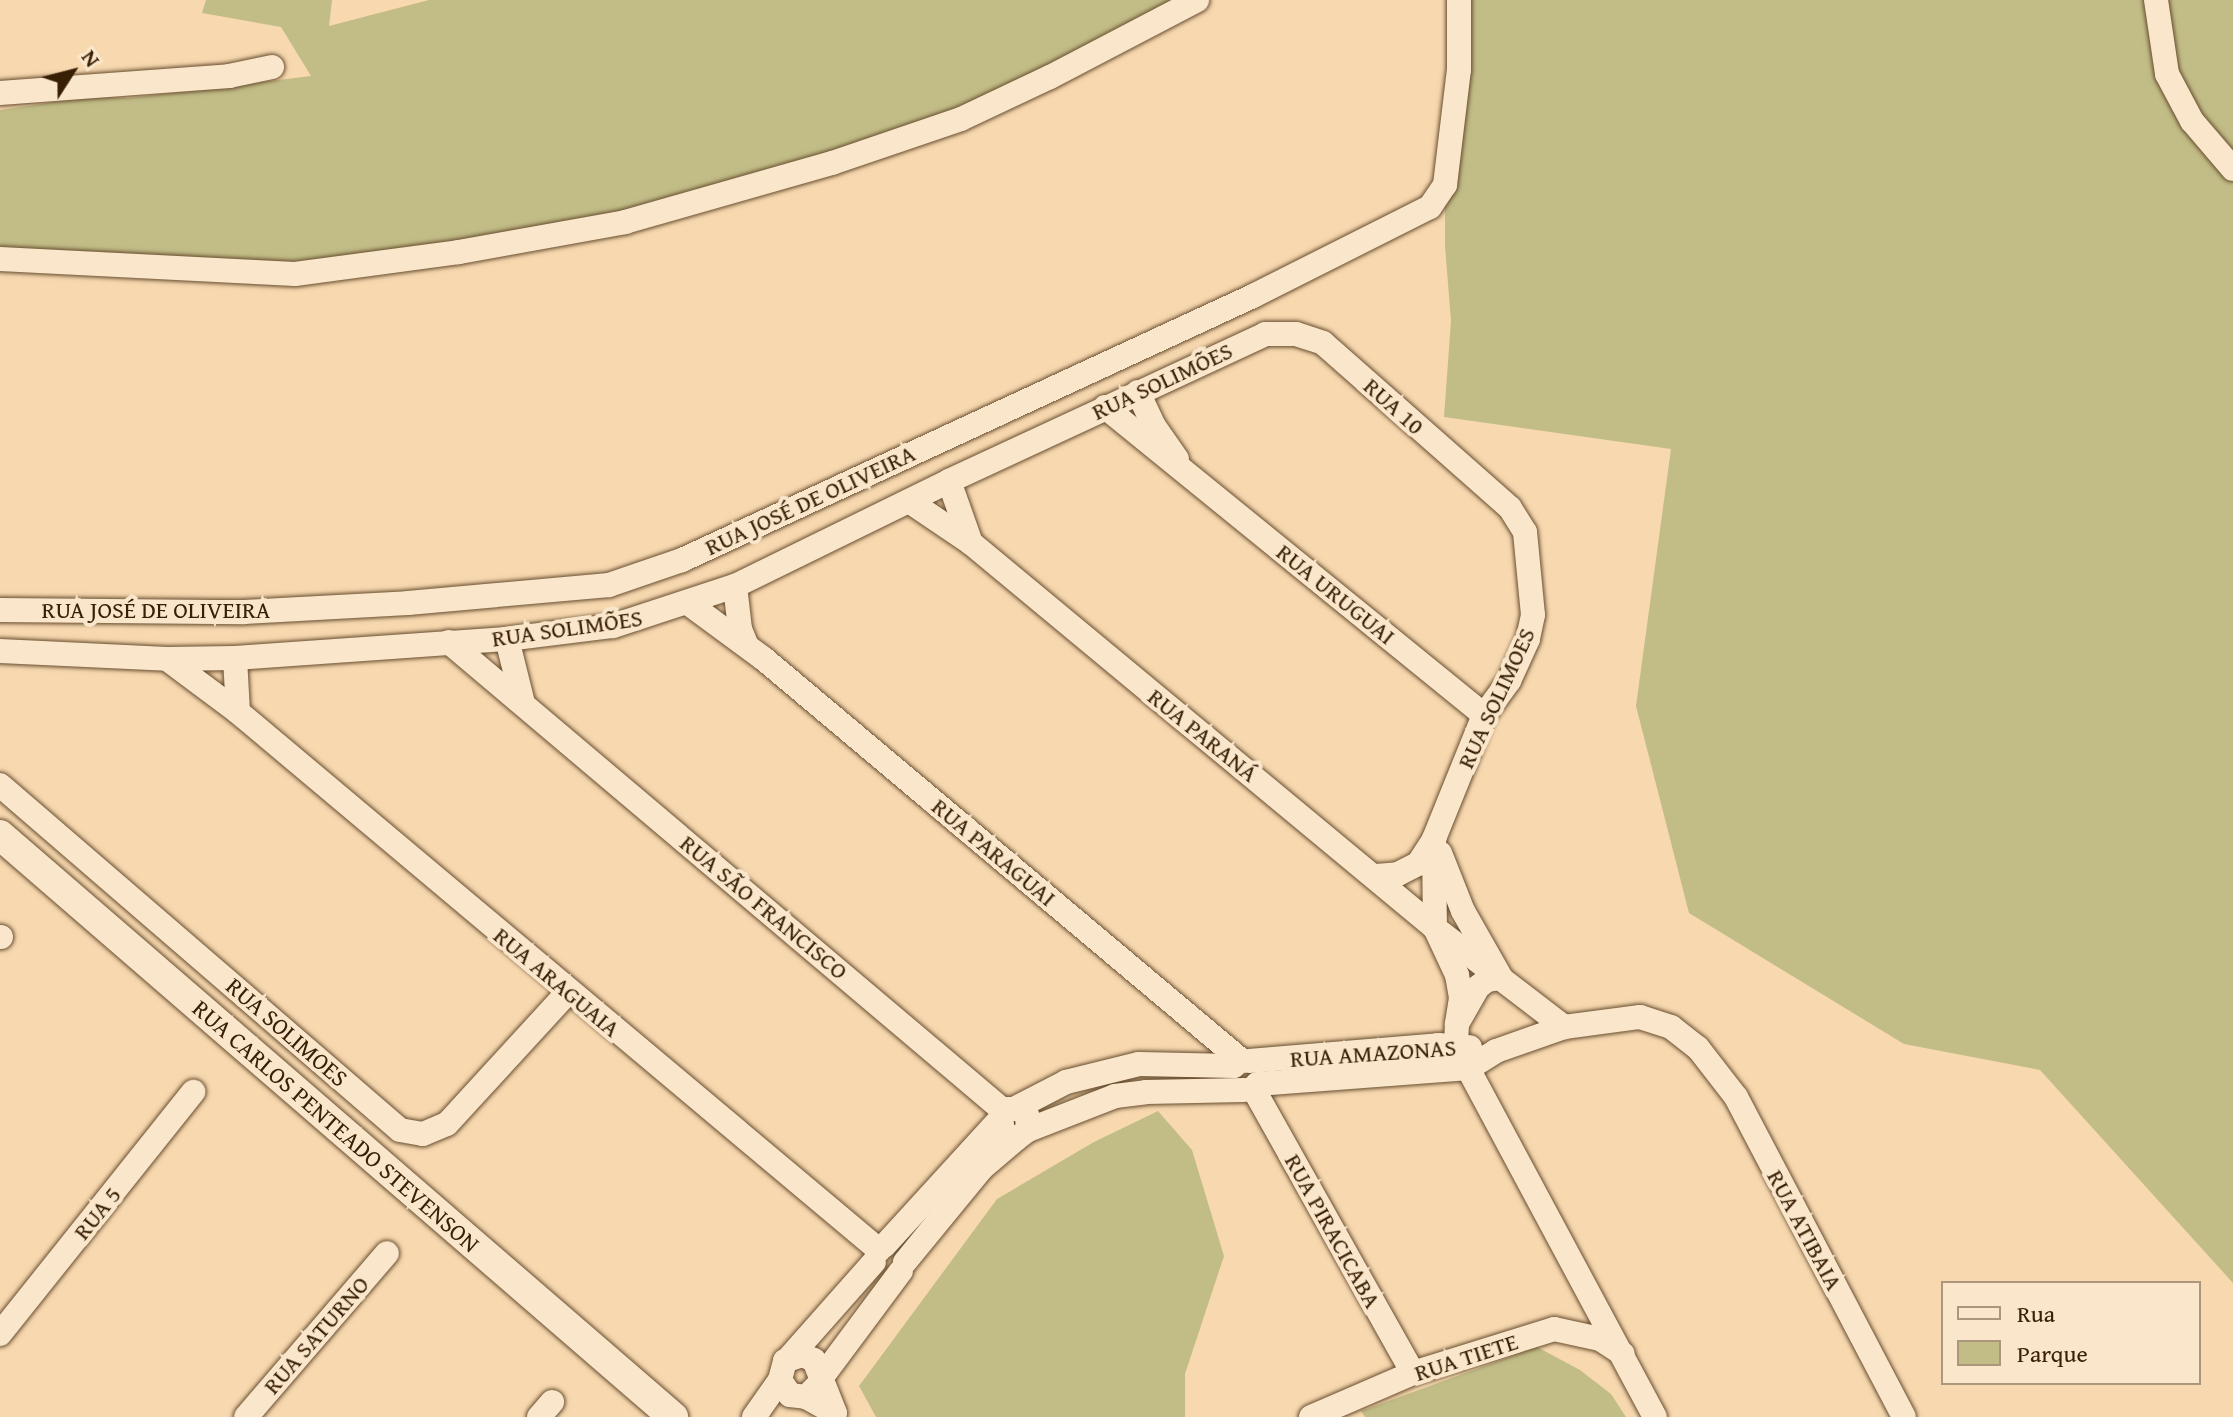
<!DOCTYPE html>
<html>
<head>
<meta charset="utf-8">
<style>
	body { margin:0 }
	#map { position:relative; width:2233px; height:1417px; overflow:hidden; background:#f7d8af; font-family:"Gentium Book Plus",serif }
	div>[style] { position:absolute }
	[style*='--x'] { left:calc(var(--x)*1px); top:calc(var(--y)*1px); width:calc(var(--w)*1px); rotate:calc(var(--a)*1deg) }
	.green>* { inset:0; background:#c2bd87 }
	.roads { filter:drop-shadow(0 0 2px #684e30) drop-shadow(0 0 2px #684e30) }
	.minor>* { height:24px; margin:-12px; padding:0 12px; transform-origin:12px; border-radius:12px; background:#fae6cb }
	.tertiary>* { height:30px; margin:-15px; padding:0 15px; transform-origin:15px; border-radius:15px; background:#fae6cb }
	span { translate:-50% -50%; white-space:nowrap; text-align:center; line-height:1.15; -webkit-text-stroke:8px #fae6cb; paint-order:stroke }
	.street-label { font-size:24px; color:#382005 }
	.legend { position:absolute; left:1941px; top:1281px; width:260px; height:104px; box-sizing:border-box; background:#fae6cb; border:2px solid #ac977c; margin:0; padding:10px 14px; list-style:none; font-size:24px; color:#382005 }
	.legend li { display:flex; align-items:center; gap:16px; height:40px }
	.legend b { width:40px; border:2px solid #ac977c }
	.north { position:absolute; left:32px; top:32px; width:80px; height:80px; -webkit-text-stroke:6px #fae6cb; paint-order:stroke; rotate:54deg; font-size:22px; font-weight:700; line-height:32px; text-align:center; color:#382005 }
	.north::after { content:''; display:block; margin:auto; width:28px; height:36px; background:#382005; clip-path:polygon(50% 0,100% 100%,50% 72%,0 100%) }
</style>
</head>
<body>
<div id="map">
	<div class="green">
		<div style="clip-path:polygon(206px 0,332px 0,329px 26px,429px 0,1197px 0,1050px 77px,707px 201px,377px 265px,0 259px,0 110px,89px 97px,130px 98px,311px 76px,281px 27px,202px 13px)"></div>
		<div style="clip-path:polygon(1459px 0,2233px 0,2233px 1283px,2040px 1070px,1904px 1044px,1689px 913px,1636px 706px,1671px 449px,1444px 417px,1451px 321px,1445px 246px,1445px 185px)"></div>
		<div style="clip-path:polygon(1158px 1111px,1192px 1150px,1224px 1256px,1185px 1374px,1185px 1417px,876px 1417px,859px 1386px,997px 1199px,1094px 1142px)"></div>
		<div style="clip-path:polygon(1537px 1347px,1580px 1370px,1611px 1394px,1626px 1417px,1365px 1417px,1361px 1411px)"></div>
	</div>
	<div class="roads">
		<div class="minor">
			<div style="--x:2156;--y:0;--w:75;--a:81.5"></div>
			<div style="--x:2167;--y:74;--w:53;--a:62"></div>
			<div style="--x:2192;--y:121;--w:63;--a:49.5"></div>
			<div style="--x:0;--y:93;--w:230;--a:-4.2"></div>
			<div style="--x:229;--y:76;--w:44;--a:-11.8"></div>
			<div style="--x:0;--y:259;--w:295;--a:2.9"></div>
			<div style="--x:295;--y:274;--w:165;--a:-7.6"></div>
			<div style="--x:459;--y:252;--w:169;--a:-10.2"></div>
			<div style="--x:625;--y:222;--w:215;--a:-15.9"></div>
			<div style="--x:832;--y:163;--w:136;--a:-18.8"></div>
			<div style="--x:961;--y:119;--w:98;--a:-25.3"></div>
			<div style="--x:1050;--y:77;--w:166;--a:-27.6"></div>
			<div style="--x:1138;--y:392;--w:38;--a:65"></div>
			<div style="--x:1154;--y:426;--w:40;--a:55.1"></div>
			<div style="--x:1105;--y:407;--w:488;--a:39.1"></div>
			<div style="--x:949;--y:481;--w:66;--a:70.5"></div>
			<div style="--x:909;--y:501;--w:75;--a:34.1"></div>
			<div style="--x:971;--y:543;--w:603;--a:39.68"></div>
			<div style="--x:1435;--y:928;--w:163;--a:37.5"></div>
			<div style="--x:735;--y:586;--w:43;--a:83.4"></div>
			<div style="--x:740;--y:629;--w:16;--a:68"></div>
			<div style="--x:688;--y:603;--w:94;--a:36.4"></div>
			<div style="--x:764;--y:659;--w:625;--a:40.06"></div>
			<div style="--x:0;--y:610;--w:244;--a:0.5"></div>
			<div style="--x:244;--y:612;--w:164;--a:-3.1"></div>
			<div style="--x:408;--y:603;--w:202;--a:-5.1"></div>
			<div style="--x:609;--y:585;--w:77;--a:-18.9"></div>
			<div style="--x:682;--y:560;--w:629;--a:-24.81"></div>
			<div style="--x:1253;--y:296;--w:198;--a:-26.7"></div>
			<div style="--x:1430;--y:207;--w:27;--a:-56"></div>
			<div style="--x:1445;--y:185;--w:116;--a:-83.1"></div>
			<div style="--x:1459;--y:70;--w:70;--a:-90"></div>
			<div style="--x:507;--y:639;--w:66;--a:76"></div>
			<div style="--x:449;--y:642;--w:728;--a:40.21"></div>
			<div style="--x:0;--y:651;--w:167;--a:2.7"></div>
			<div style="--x:167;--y:659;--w:68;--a:-0.8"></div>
			<div style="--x:235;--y:658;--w:273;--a:-4"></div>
			<div style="--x:507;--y:639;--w:107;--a:-7"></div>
			<div style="--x:613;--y:626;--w:128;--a:-18.2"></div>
			<div style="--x:735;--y:586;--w:238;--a:-26.1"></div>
			<div style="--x:949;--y:481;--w:349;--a:-24.9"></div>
			<div style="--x:1265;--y:334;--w:31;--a:0"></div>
			<div style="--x:1296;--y:334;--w:28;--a:18"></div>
			<div style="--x:1323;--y:343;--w:249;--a:41.4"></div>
			<div style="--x:1510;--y:508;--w:28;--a:58"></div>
			<div style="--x:1525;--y:532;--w:83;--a:84.5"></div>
			<div style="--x:1533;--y:615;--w:25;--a:102"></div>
			<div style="--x:1528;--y:639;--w:46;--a:114.3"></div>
			<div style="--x:1509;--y:681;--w:42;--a:126.3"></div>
			<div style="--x:1484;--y:715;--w:134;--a:112"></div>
			<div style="--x:1434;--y:839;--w:89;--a:89.4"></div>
			<div style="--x:1435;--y:928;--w:52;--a:64.9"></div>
			<div style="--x:1457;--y:975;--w:23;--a:80"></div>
			<div style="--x:1461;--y:998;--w:26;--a:99"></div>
			<div style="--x:235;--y:658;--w:54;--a:86.8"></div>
			<div style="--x:167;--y:659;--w:89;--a:36.7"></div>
			<div style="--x:238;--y:712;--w:837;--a:40.01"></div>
			<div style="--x:0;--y:785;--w:528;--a:40.78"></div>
			<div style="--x:400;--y:1130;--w:23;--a:10"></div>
			<div style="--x:423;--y:1134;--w:26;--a:-23"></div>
			<div style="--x:447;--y:1124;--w:179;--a:-47.5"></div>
			<div style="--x:1440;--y:853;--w:62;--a:68.4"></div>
			<div style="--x:1463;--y:911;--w:77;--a:60.4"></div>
			<div style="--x:1501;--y:978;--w:14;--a:172"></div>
			<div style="--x:1487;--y:980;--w:11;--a:142"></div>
			<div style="--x:1478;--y:987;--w:43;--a:119.6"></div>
			<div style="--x:1457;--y:1024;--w:22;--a:93"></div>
			<div style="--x:1456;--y:1046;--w:421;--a:61.8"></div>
			<div style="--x:1376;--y:876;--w:22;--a:-5"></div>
			<div style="--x:1398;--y:874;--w:22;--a:-27"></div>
			<div style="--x:1418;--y:864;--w:30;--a:-57"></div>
			<div style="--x:0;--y:937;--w:1;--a:0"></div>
			<div style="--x:1249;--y:1061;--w:190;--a:-4.8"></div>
			<div style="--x:1438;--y:1045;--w:32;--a:4"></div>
			<div style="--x:1257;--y:1084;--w:213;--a:-4.3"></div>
			<div style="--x:1469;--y:1068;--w:32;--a:-32"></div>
			<div style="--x:1496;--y:1051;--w:72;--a:-19.4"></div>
			<div style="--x:1564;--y:1027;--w:77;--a:-7.5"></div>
			<div style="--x:1640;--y:1017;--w:33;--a:18"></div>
			<div style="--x:1671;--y:1027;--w:34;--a:38"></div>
			<div style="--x:1698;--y:1048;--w:62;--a:52.2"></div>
			<div style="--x:1736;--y:1097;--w:361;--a:62.3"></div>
			<div style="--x:1253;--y:1088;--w:327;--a:60.7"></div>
			<div style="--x:1014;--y:1109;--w:59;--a:-27.4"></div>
			<div style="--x:1066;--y:1082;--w:75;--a:-13.9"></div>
			<div style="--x:1139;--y:1064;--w:95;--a:1.2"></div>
			<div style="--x:1028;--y:1130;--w:15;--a:-94"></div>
			<div style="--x:1027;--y:1115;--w:10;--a:-143"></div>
			<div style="--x:1019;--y:1109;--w:10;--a:180"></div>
			<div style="--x:1009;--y:1109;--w:10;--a:143"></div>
			<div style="--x:1001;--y:1115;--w:18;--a:84"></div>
			<div style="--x:1003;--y:1133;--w:14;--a:25"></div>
			<div style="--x:1016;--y:1139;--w:15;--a:-37"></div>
			<div style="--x:1028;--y:1130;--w:93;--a:-21.3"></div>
			<div style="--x:1115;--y:1096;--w:31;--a:-7"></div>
			<div style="--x:1146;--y:1092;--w:98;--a:-1.2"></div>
			<div style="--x:884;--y:1246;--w:171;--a:-47.6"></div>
			<div style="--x:905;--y:1262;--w:120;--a:-50.7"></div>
			<div style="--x:981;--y:1169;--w:46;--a:-40.6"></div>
			<div style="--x:0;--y:1334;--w:310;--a:-51.4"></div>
			<div style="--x:789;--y:1358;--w:128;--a:-48.5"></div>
			<div style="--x:822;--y:1377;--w:132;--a:-53.3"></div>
			<div style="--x:806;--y:1397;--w:33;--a:29"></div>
			<div style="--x:835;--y:1413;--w:57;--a:-111.6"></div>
			<div style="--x:814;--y:1360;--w:13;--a:-157"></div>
			<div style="--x:802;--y:1355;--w:18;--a:161"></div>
			<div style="--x:785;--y:1361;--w:20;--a:105"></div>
			<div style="--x:780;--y:1380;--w:18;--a:56"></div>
			<div style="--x:790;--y:1395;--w:16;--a:7"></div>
			<div style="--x:806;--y:1397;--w:23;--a:-45"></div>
			<div style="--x:246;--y:1417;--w:216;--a:-49.3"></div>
			<div style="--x:539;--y:1417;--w:20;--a:-49"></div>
			<div style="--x:754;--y:1417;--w:45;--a:-54.9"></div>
			<div style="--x:1311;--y:1417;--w:111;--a:-23.3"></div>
			<div style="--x:1413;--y:1373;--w:148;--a:-17.3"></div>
			<div style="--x:1554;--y:1329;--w:47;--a:12.3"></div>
			<div style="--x:1600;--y:1339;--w:27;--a:33"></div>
		</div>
		<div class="tertiary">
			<div style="--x:0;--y:835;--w:890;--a:40.85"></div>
		</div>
	</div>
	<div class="street-label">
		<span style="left:1162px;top:381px;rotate:-25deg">RUA SOLIMÕES</span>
		<span style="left:1394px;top:406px;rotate:42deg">RUA 10</span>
		<span style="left:810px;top:500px;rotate:-25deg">RUA JOSÉ DE OLIVEIRA</span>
		<span style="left:1336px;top:594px;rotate:39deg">RUA URUGUAI</span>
		<span style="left:156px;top:610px">RUA JOSÉ DE OLIVEIRA</span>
		<span style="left:567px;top:628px;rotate:-8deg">RUA SOLIMÕES</span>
		<span style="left:1496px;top:698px;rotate:-65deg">RUA SOLIMOES</span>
		<span style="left:1203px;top:735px;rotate:39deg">RUA PARANÁ</span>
		<span style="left:994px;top:852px;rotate:40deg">RUA PARAGUAI</span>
		<span style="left:764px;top:907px;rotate:40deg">RUA SÃO FRANCISCO</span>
		<span style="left:557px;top:982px;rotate:40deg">RUA ARAGUAIA</span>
		<span style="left:287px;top:1032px;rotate:41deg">RUA SOLIMOES</span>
		<span style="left:1373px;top:1053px;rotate:-4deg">RUA AMAZONAS</span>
		<span style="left:336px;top:1126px;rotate:41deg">RUA CARLOS PENTEADO STEVENSON</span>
		<span style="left:97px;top:1213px;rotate:-51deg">RUA 5</span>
		<span style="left:1805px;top:1230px;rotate:62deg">RUA ATIBAIA</span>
		<span style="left:1333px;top:1231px;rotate:61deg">RUA PIRACICABA</span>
		<span style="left:316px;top:1335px;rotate:-49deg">RUA SATURNO</span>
		<span style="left:1466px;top:1357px;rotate:-18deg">RUA TIETE</span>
	</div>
	<ul class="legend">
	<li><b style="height:10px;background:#fae6cb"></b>Rua</li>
	<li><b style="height:22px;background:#c2bd87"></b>Parque</li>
	</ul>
	<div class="north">N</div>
</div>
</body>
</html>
